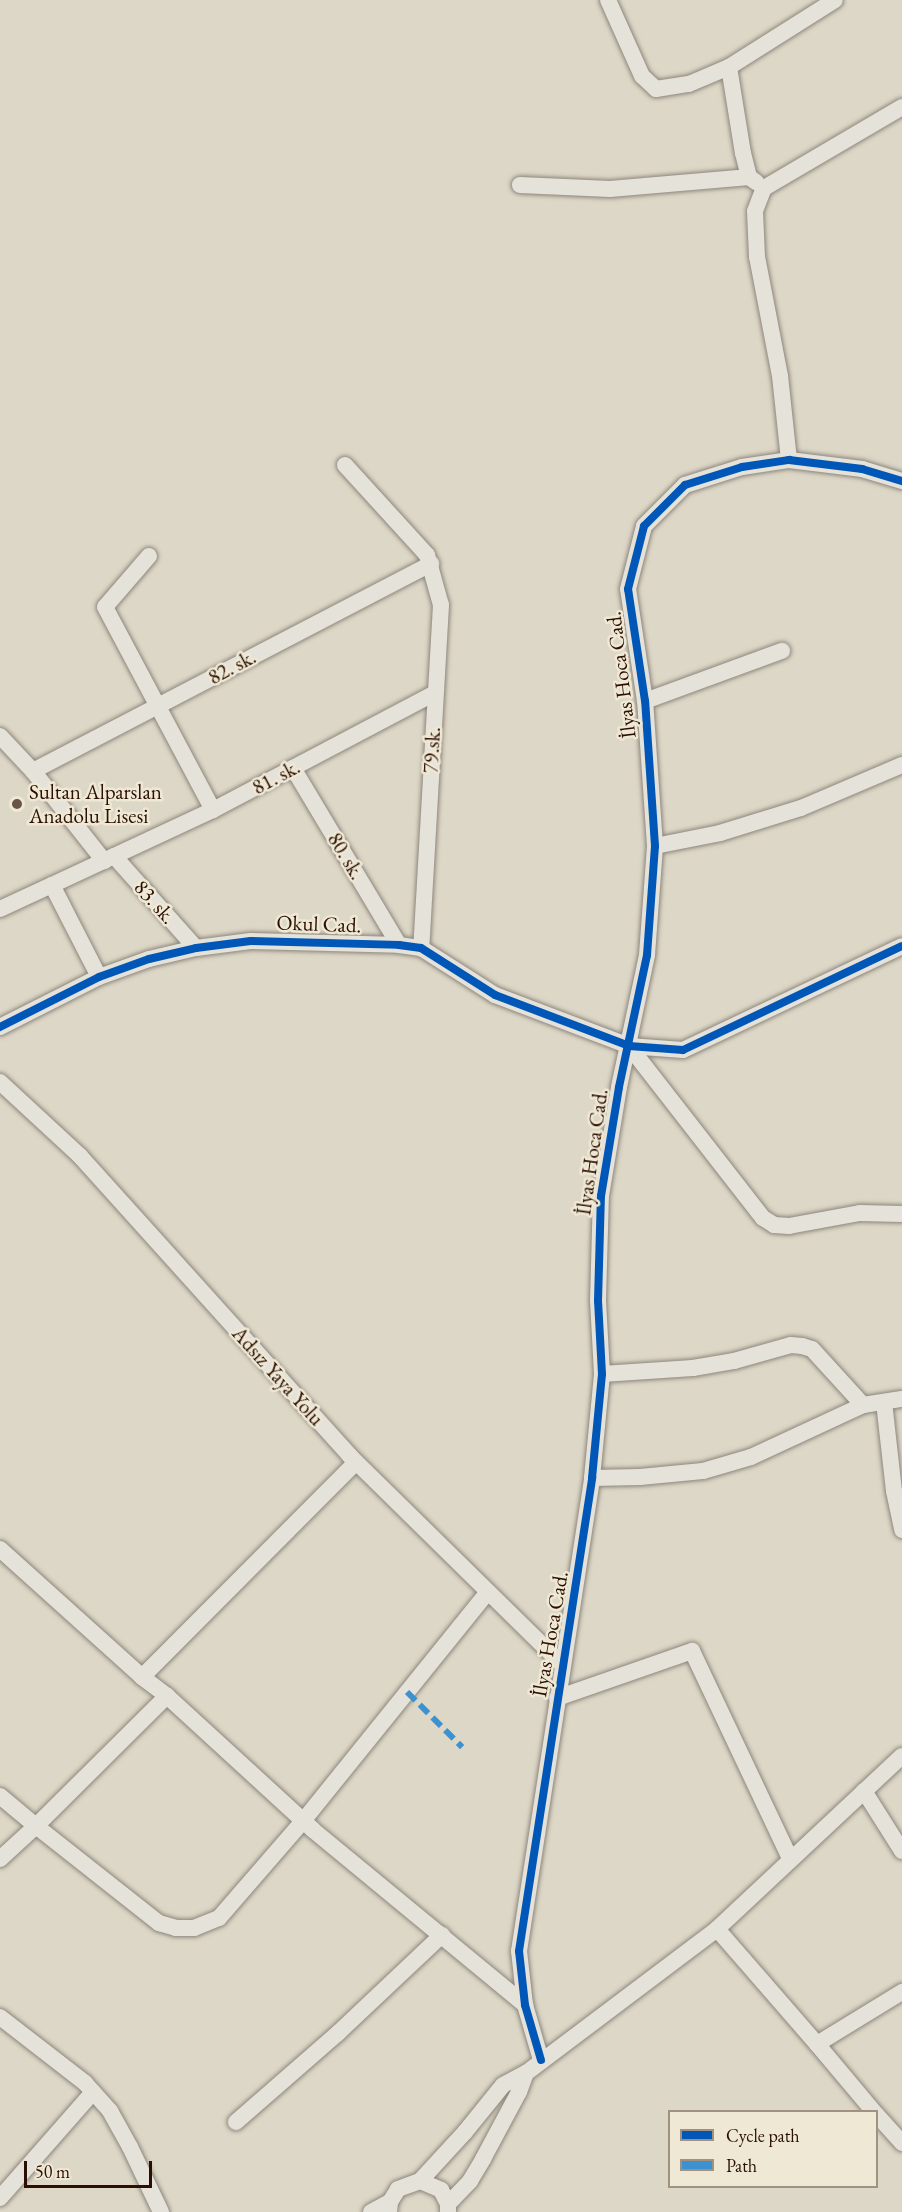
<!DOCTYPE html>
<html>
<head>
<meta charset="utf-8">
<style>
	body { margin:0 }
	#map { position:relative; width:902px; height:2212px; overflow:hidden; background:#ddd7c7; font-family:"EB Garamond",serif }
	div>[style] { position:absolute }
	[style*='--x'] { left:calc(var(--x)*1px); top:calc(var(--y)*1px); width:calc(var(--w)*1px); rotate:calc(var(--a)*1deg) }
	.roads { filter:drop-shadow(0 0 2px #8d867c) drop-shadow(0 0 2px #8d867c) }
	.minor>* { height:16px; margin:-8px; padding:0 8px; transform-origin:8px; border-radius:8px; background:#e5e2da }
	.quiet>* { height:6px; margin-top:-3px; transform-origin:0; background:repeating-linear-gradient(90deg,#3c92d1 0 12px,transparent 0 18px) }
	.cycleway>* { height:8px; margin:-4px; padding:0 4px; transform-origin:4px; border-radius:4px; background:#0057b8 }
	.dots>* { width:16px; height:16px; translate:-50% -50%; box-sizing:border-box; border:3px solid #efe8d4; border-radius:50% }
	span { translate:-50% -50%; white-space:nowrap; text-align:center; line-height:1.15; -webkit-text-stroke:5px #efe8d4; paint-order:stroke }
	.street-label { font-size:21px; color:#2a0f02 }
	.poi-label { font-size:21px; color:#2a0f02 }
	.left { translate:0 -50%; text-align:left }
	.legend { position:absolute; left:668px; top:2110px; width:210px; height:78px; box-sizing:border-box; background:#efe8d4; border:2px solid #a09180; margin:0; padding:8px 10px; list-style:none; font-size:18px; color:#2a0f02 }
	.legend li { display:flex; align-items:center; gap:12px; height:30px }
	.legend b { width:30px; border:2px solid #a09180 }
	.scale { position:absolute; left:24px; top:2161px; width:128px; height:27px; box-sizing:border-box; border:3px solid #2a0f02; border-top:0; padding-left:8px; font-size:18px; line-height:21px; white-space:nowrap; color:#2a0f02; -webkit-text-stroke:4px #efe8d4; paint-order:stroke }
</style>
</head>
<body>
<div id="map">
	<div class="roads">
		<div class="minor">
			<div style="--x:608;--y:0;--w:83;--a:65.9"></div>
			<div style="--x:642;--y:76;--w:19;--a:43"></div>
			<div style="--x:656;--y:89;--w:33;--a:-9"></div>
			<div style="--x:689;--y:84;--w:43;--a:-23"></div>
			<div style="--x:729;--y:67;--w:125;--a:-32.3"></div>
			<div style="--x:729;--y:67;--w:87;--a:80.8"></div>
			<div style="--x:743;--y:153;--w:25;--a:76"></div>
			<div style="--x:749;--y:177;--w:9;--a:36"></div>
			<div style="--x:520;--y:185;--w:90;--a:2.5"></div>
			<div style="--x:610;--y:189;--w:140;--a:-4.9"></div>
			<div style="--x:789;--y:460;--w:84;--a:-96.1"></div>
			<div style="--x:780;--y:376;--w:121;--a:-100.9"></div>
			<div style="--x:757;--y:257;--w:46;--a:-92.5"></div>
			<div style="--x:755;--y:211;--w:25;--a:-69"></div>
			<div style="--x:764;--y:188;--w:160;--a:-30.4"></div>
			<div style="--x:345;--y:465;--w:122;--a:47.7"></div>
			<div style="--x:427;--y:555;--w:52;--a:74.4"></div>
			<div style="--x:441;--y:605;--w:344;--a:93.3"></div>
			<div style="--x:149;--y:556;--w:67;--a:130.8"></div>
			<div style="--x:105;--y:607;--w:230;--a:62"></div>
			<div style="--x:645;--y:701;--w:146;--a:-20.1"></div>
			<div style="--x:0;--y:736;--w:48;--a:46.7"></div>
			<div style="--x:33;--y:771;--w:115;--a:51.7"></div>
			<div style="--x:293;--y:768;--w:206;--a:59.1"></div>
			<div style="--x:33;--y:771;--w:449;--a:-27.5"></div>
			<div style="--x:655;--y:846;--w:66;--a:-11.3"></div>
			<div style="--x:720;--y:833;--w:85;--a:-17.2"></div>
			<div style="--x:801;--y:808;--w:110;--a:-23.1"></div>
			<div style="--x:114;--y:856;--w:123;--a:48.3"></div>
			<div style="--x:52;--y:885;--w:178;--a:-25"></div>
			<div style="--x:213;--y:810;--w:251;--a:-27.8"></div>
			<div style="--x:0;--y:909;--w:57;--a:-24.8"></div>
			<div style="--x:52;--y:885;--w:103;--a:62.9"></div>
			<div style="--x:0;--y:1027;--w:111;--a:-26.8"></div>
			<div style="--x:99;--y:977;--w:53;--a:-19.8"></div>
			<div style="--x:149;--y:959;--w:48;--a:-13.2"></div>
			<div style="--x:196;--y:948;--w:55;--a:-7.3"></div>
			<div style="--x:251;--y:941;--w:148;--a:1.5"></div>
			<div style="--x:399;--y:945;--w:22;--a:8"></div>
			<div style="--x:421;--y:948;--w:88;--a:32.4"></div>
			<div style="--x:495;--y:995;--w:143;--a:20.8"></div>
			<div style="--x:629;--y:1046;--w:54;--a:4.2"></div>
			<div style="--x:683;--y:1050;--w:242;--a:-25.4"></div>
			<div style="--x:629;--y:1046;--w:218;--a:52.1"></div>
			<div style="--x:763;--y:1218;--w:13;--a:32"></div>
			<div style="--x:774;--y:1225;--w:15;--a:4"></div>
			<div style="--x:789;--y:1226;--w:72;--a:-10.4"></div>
			<div style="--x:860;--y:1213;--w:42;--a:1.4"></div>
			<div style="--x:0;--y:1082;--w:109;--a:42.8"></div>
			<div style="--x:80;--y:1156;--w:404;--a:48"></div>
			<div style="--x:350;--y:1456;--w:297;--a:44.5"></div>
			<div style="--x:602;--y:1374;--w:91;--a:-3.8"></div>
			<div style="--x:693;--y:1368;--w:42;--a:-9.7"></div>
			<div style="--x:734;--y:1361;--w:59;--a:-15.7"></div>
			<div style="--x:791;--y:1345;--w:11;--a:5"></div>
			<div style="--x:802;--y:1346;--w:10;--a:17"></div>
			<div style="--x:812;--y:1349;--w:76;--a:47.7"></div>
			<div style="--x:863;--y:1405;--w:39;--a:-9"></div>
			<div style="--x:884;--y:1402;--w:90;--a:83.6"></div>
			<div style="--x:894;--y:1491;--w:40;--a:78"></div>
			<div style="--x:592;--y:1478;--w:48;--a:-1.2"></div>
			<div style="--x:640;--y:1477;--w:63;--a:-5.4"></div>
			<div style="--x:703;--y:1471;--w:50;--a:-16.3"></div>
			<div style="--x:751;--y:1457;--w:123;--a:-24.9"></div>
			<div style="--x:0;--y:1549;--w:191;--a:42"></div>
			<div style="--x:142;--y:1677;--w:31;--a:37"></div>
			<div style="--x:167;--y:1696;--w:198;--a:42.5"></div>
			<div style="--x:313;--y:1830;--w:275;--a:39.5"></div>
			<div style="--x:142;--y:1677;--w:303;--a:-45.1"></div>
			<div style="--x:557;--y:1698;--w:143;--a:-19.2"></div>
			<div style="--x:692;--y:1651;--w:229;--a:64.7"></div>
			<div style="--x:864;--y:1791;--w:71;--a:57.7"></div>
			<div style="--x:0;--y:1796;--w:47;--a:39.8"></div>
			<div style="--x:36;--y:1826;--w:185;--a:-44.8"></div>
			<div style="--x:0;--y:1859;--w:49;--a:-42.5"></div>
			<div style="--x:36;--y:1826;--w:157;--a:38.3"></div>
			<div style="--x:159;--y:1923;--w:18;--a:16"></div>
			<div style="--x:176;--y:1928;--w:18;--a:0"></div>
			<div style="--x:194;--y:1928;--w:27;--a:-22"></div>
			<div style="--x:219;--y:1918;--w:128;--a:-49.1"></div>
			<div style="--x:303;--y:1821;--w:294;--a:-51.1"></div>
			<div style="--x:717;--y:1929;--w:152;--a:49"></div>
			<div style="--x:817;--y:2044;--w:100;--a:-31.5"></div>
			<div style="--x:0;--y:2017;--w:108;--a:37.8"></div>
			<div style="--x:85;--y:2083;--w:38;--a:48"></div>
			<div style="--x:110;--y:2111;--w:41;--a:60.9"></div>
			<div style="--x:130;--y:2147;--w:72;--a:64.5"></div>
			<div style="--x:817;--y:2044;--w:89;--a:50"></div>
			<div style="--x:541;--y:2060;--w:57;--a:-106.2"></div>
			<div style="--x:525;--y:2005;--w:54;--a:-96.3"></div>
			<div style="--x:519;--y:1951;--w:479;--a:-81.2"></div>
			<div style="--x:592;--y:1478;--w:104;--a:-84.5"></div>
			<div style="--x:602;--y:1374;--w:73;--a:-93.1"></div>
			<div style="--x:598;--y:1301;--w:105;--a:-88.4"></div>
			<div style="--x:601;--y:1196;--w:110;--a:-80.6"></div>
			<div style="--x:619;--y:1087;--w:135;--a:-78"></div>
			<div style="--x:647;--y:955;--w:109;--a:-85.8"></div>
			<div style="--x:655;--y:846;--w:145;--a:-93.9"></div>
			<div style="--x:645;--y:701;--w:113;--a:-98.6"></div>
			<div style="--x:628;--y:589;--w:65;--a:-75.7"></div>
			<div style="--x:644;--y:526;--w:58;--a:-45"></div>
			<div style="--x:685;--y:485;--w:60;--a:-17.5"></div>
			<div style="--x:742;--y:467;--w:48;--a:-8.5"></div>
			<div style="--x:789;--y:460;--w:74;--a:7"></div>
			<div style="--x:862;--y:469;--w:42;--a:16.7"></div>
			<div style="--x:876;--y:2114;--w:39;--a:48"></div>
			<div style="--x:236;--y:2122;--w:135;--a:-41.1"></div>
			<div style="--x:338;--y:2033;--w:143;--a:-43.3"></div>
			<div style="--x:420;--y:2181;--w:67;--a:-47.4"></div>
			<div style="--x:465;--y:2132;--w:60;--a:-51"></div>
			<div style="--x:503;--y:2085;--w:26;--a:-28"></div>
			<div style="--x:526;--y:2073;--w:239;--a:-37"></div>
			<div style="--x:717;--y:1929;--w:253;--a:-43.1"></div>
			<div style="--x:0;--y:2198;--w:141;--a:-48.7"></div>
			<div style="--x:448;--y:2204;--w:32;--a:-46"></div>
			<div style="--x:470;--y:2181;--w:26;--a:-59"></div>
			<div style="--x:483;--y:2159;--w:76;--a:-61.8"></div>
			<div style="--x:519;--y:2092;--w:20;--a:-70"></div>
			<div style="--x:371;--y:2212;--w:21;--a:-28"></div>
			<div style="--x:389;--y:2212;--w:10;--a:-84"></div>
			<div style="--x:390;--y:2202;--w:15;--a:-58"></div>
			<div style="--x:398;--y:2189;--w:23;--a:-20"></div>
			<div style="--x:420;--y:2181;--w:23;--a:23"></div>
			<div style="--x:441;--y:2190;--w:16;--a:63"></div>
			<div style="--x:448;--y:2204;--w:8;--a:90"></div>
		</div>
	</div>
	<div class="quiet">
		<div style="--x:407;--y:1692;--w:78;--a:45"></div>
	</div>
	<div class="cycleway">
		<div style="--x:0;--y:1027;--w:111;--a:-26.8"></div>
		<div style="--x:99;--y:977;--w:53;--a:-19.8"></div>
		<div style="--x:149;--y:959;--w:48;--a:-13.2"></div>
		<div style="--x:196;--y:948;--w:55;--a:-7.3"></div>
		<div style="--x:251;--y:941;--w:148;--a:1.5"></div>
		<div style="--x:399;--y:945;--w:22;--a:8"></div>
		<div style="--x:421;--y:948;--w:88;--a:32.4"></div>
		<div style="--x:495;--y:995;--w:143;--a:20.8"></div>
		<div style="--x:629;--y:1046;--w:54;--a:4.2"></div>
		<div style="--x:683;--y:1050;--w:242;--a:-25.4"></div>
		<div style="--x:541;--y:2060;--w:57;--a:-106.2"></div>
		<div style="--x:525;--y:2005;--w:54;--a:-96.3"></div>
		<div style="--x:519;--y:1951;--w:479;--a:-81.2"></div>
		<div style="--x:592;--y:1478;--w:104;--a:-84.5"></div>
		<div style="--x:602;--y:1374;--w:73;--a:-93.1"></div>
		<div style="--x:598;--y:1301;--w:105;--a:-88.4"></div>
		<div style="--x:601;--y:1196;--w:110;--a:-80.6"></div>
		<div style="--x:619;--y:1087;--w:135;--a:-78"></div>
		<div style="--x:647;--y:955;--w:109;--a:-85.8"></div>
		<div style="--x:655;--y:846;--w:145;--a:-93.9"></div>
		<div style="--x:645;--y:701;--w:113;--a:-98.6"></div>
		<div style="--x:628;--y:589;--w:65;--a:-75.7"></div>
		<div style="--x:644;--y:526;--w:58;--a:-45"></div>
		<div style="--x:685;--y:485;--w:60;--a:-17.5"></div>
		<div style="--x:742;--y:467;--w:48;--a:-8.5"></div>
		<div style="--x:789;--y:460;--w:74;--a:7"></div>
		<div style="--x:862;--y:469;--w:42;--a:16.7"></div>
	</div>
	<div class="dots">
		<div style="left:17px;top:804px;background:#695547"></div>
	</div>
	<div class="street-label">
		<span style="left:232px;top:667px;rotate:-28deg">82. sk.</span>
		<span style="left:621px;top:675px;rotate:-97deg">İlyas Hoca Cad.</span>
		<span style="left:432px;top:750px;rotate:-87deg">79.sk.</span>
		<span style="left:276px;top:777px;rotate:-28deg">81. sk.</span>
		<span style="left:346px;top:856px;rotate:59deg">80. sk.</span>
		<span style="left:155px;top:902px;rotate:48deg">83. sk.</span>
		<span style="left:319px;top:924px;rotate:2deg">Okul Cad.</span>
		<span style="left:592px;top:1152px;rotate:-82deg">İlyas Hoca Cad.</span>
		<span style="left:278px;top:1376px;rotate:48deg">Adsız Yaya Yolu</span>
		<span style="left:550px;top:1634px;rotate:-80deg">İlyas Hoca Cad.</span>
	</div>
	<div class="poi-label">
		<span class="left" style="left:29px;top:804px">Sultan Alparslan<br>Anadolu Lisesi</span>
	</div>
	<ul class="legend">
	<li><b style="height:8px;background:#0057b8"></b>Cycle path</li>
	<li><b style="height:8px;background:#3c92d1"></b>Path</li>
	</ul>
	<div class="scale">50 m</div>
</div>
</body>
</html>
